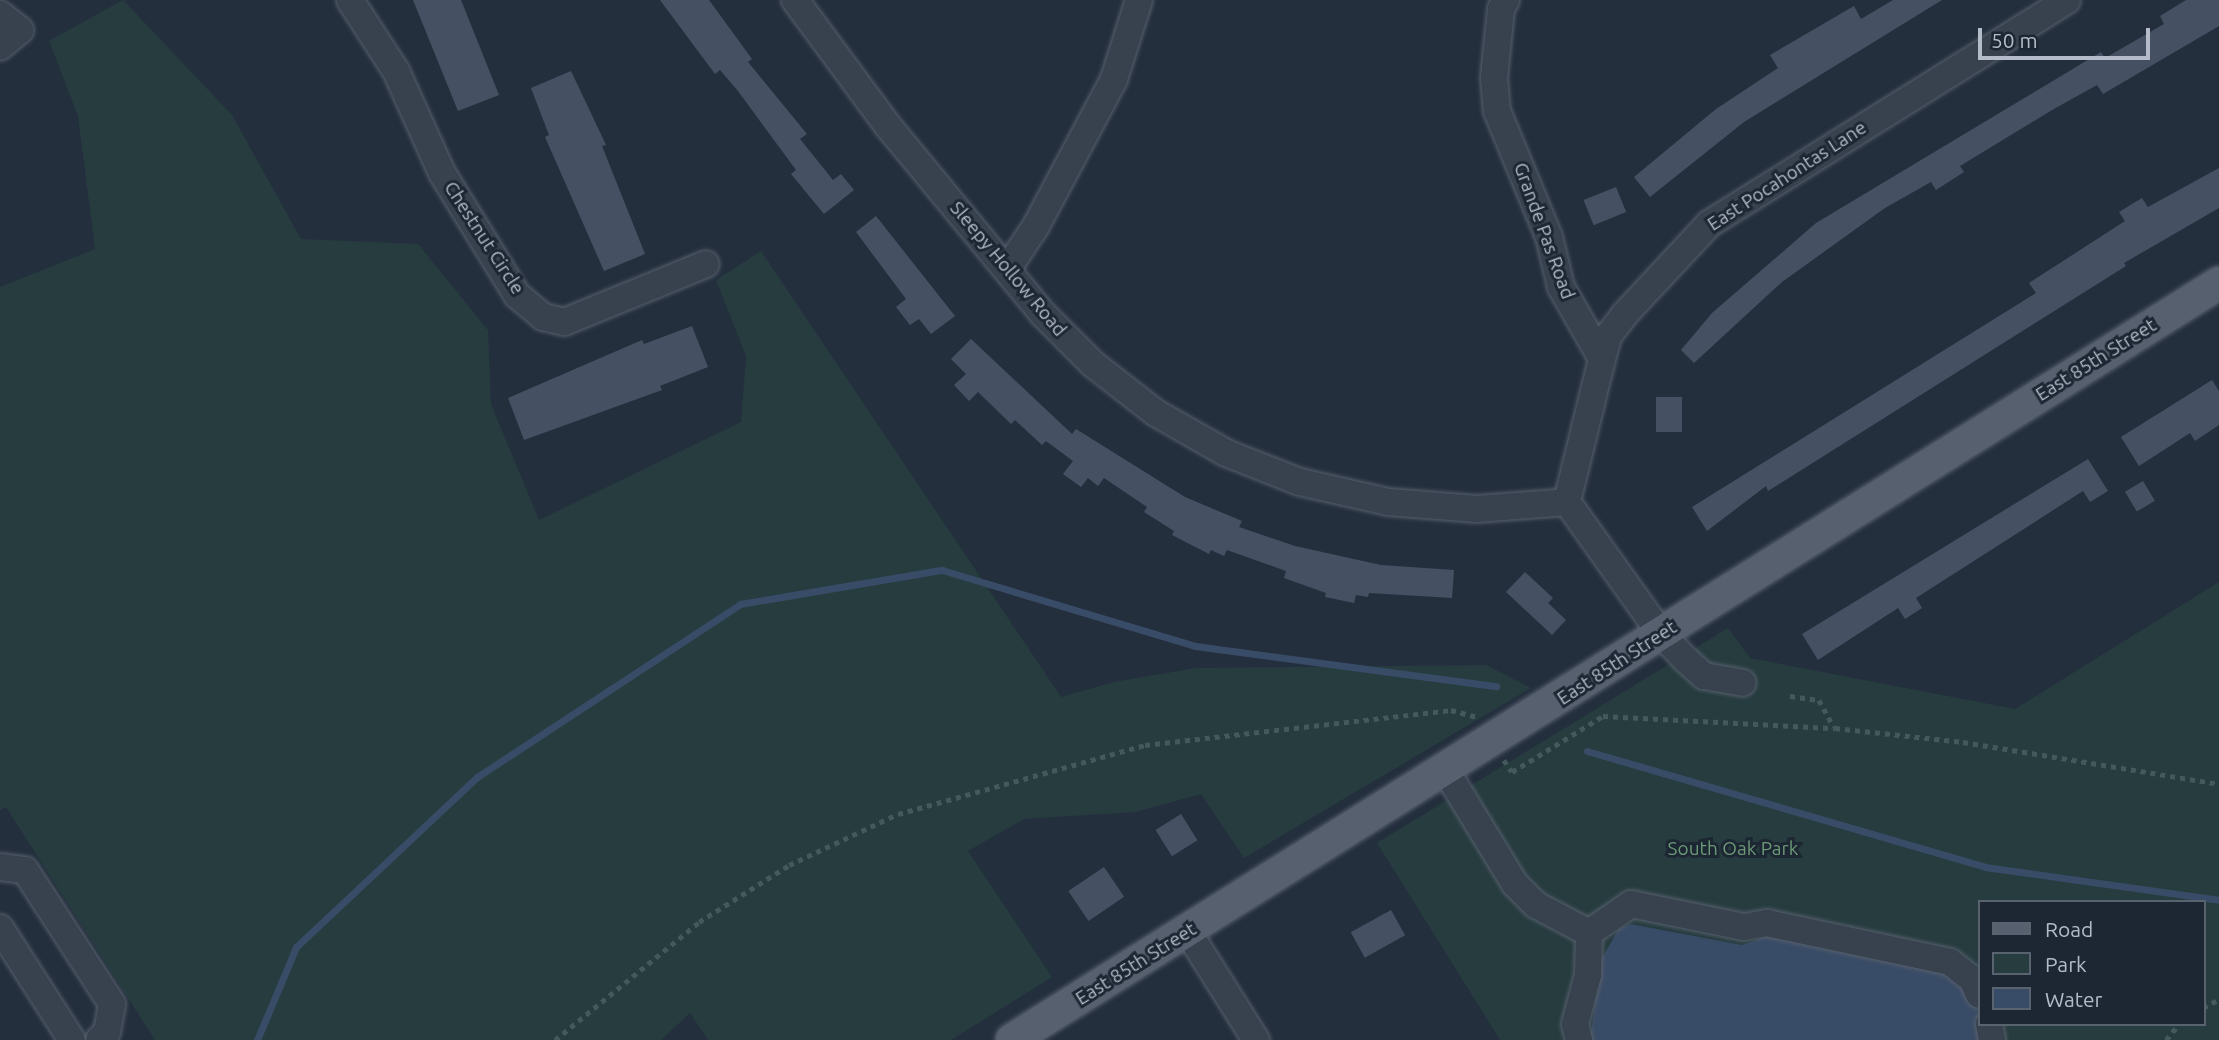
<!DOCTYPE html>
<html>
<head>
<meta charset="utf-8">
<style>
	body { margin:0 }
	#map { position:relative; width:2219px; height:1040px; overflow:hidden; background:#242f3e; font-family:Ubuntu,sans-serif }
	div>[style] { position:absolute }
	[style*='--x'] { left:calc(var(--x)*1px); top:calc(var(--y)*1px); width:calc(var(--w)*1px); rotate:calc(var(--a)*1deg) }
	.green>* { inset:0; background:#263c3f }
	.water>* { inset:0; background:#394c67 }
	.stream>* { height:7px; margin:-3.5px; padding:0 3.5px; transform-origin:3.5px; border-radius:3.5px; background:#394c67 }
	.building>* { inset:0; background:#455162; transform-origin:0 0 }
	.path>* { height:4.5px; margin-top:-2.25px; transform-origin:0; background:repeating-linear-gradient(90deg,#44595c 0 5px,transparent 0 10px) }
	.roads { filter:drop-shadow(0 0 2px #565f6c) drop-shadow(0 0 2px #565f6c) }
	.minor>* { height:26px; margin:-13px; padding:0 13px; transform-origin:13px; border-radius:13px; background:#38414e }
	.major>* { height:32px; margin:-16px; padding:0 16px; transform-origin:16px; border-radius:16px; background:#56606e }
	span { translate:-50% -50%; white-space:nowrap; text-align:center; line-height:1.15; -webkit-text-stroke:6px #1d2633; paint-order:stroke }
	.street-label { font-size:19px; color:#b4bcc9 }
	.park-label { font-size:19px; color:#6b9a76 }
	.legend { position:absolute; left:1978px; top:900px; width:228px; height:126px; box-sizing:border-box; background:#1d2633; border:2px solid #59626f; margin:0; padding:9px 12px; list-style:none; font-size:21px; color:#b4bcc9 }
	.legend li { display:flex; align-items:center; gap:14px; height:35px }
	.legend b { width:35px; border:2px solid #59626f }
	.scale { position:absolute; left:1978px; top:28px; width:172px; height:32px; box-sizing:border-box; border:4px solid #b4bcc9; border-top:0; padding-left:9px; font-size:21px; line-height:24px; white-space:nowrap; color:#b4bcc9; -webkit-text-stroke:5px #1d2633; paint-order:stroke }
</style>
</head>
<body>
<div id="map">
	<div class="green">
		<div style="clip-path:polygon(123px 0,232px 115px,301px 239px,418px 244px,488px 330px,491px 404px,539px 520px,741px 422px,746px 356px,716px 280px,761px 251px,1061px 697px,1114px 682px,1196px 668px,1486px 665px,1531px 688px,1244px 858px,1201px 794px,1136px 812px,1024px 819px,968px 851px,1052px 977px,951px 1040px,708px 1040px,690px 1013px,661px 1040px,155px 1040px,6px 807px,0 810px,0 287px,95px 249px,78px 116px,49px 41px)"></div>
		<div style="clip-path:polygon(evenodd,2219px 582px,2219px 1040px,1500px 1040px,1377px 843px,1728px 628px,1750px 658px,2015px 709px,2219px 582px,1979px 902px,2203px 902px,2203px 1024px,1979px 1024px,1979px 902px)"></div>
	</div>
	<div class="water">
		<div style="clip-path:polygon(1630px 924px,1742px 945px,1777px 933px,1945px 968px,1975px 1000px,1985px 1040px,1590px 1040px,1601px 960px,1618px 930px)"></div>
	</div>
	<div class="stream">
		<div style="--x:1587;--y:751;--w:415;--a:16.2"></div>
		<div style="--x:1985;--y:867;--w:236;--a:8"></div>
		<div style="--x:257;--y:1040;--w:101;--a:-67.2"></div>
		<div style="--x:296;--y:947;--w:248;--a:-43.2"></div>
		<div style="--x:477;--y:777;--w:315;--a:-33.3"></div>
		<div style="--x:740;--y:604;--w:205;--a:-9.6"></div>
		<div style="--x:942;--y:570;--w:264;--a:16.7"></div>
		<div style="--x:1195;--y:646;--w:304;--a:7.6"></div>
	</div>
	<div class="building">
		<div style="clip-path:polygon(413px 0,461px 0,499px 95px,458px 111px)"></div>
		<div style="clip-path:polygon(660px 0,709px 0,752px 59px,748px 62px,807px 134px,800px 139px,833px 180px,841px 174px,854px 190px,824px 214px,791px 174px,796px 170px,738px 91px,720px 70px,715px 74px)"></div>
		<div style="clip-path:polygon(1893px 0,1942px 0,1744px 122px,1650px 197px,1634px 177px,1716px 109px,1778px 68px,1770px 55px,1854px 6px,1861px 19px)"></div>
		<div style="clip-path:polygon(2186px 0,2219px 0,2219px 26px,2103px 94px,2097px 85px,2052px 110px,1960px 166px,1964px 172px,1936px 190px,1931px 182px,1885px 208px,1782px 282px,1694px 363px,1681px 350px,1712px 313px,1816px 223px,2101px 52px,2105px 58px,2164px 24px,2160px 16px)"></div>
		<div style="clip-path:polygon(571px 71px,606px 145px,602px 146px,645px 254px,604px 271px,545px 137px,549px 135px,531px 88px)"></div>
		<div style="clip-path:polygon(2219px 168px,2219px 208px,2124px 263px,2126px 266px,1768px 491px,1766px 486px,1707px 531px,1692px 507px,2036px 293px,2029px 283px,2125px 221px,2119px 212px,2142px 198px,2148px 207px)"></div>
		<div style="left:1616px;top:187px;width:27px;height:35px;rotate:68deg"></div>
		<div style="clip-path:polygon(876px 216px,955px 316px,931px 334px,919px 319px,910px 325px,896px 307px,906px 299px,856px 232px)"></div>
		<div style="clip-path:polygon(692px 326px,708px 367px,660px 386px,662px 390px,524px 440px,508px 398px,642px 340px,644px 344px)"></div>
		<div style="clip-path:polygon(971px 339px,1072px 434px,1076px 429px,1185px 497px,1242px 521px,1239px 527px,1295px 546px,1381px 565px,1454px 570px,1452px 598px,1369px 593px,1368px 597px,1356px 595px,1354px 603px,1325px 597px,1326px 593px,1284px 578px,1286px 571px,1227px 550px,1224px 556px,1211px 550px,1209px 554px,1172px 535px,1174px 531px,1144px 512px,1147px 507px,1104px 478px,1098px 486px,1088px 478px,1081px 487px,1063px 474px,1073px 461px,1046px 441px,1042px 445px,1015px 420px,1011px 424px,978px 392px,969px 401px,954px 385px,966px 374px,951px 359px)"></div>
		<div style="clip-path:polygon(2212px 380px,2219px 391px,2219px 425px,2195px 441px,2190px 433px,2139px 466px,2121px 437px)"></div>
		<div style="left:1656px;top:397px;width:26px;height:35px"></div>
		<div style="clip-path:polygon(2088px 459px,2108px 491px,2090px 502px,2083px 491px,1916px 598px,1922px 608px,1905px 619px,1898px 608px,1818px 660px,1802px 634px)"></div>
		<div style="left:2143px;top:481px;width:23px;height:21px;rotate:59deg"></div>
		<div style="clip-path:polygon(1525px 572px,1553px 598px,1548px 603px,1566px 620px,1552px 635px,1506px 592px)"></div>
		<div style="left:1181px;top:814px;width:31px;height:30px;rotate:58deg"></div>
		<div style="left:1104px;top:867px;width:36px;height:43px;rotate:56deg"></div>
		<div style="left:1391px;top:910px;width:29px;height:46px;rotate:61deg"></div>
	</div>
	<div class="path">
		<div style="--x:1790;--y:696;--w:29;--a:8"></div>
		<div style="--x:1819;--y:700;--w:31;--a:61"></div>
		<div style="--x:1504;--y:760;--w:14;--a:56"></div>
		<div style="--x:1512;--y:772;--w:107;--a:-31.6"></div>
		<div style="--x:1603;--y:716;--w:232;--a:3"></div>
		<div style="--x:1835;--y:728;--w:129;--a:6.2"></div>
		<div style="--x:1963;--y:742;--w:259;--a:9.3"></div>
		<div style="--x:2203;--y:1008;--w:18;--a:-29"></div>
		<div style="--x:555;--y:1040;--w:186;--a:-39.3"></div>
		<div style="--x:699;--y:922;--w:107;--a:-32.3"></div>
		<div style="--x:789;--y:865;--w:120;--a:-25.1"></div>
		<div style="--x:898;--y:814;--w:256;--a:-15.6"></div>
		<div style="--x:1145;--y:745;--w:308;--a:-6.5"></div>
		<div style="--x:1451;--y:710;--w:28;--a:15"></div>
		<div style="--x:2166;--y:1040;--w:21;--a:-51"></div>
	</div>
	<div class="roads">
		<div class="minor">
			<div style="--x:350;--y:0;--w:85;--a:57.1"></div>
			<div style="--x:396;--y:71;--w:112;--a:65.7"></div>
			<div style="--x:442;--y:173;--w:143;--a:58.4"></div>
			<div style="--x:517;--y:295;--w:34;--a:40"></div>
			<div style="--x:543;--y:317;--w:22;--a:13"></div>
			<div style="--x:564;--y:322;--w:153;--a:-22.2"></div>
			<div style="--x:795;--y:0;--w:157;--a:53.6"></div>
			<div style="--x:888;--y:126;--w:244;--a:50.5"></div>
			<div style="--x:1043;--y:314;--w:71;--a:45"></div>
			<div style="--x:1093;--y:364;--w:80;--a:37.9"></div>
			<div style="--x:1156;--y:413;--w:81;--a:29.7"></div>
			<div style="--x:1226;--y:453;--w:79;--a:21.4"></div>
			<div style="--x:1300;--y:482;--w:90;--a:12.8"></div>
			<div style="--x:1388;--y:502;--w:89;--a:4.5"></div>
			<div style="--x:1477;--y:509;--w:90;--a:-4.4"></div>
			<div style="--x:1506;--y:0;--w:10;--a:119"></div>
			<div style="--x:1501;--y:9;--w:69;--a:95.8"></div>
			<div style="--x:1494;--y:78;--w:33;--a:85"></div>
			<div style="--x:1497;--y:111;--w:136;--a:67.6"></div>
			<div style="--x:1549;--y:237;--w:51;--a:76.5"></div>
			<div style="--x:1561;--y:287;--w:83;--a:60.3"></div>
			<div style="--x:1602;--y:359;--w:147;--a:103.8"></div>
			<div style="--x:1567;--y:502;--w:162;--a:54.5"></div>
			<div style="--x:1661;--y:634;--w:35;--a:46"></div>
			<div style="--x:1685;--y:659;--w:25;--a:42"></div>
			<div style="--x:1704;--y:676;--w:39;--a:10"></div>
			<div style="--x:0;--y:14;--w:26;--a:39"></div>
			<div style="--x:20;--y:30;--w:26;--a:140"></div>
			<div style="--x:1008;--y:268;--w:50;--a:-56.3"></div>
			<div style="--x:1036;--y:226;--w:166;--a:-62"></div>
			<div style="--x:1114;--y:79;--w:83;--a:-72.4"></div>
			<div style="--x:1602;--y:359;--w:24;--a:-75"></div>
			<div style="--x:1608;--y:336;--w:28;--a:-52"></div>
			<div style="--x:1625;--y:314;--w:123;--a:-47"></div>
			<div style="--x:1709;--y:224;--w:422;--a:-32"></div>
			<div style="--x:1446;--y:771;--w:132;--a:58.6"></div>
			<div style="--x:1515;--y:884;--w:30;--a:45"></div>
			<div style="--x:1536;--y:905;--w:60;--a:27.8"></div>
			<div style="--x:0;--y:867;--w:25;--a:7"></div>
			<div style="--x:25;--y:870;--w:160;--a:57"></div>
			<div style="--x:112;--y:1004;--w:28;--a:100"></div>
			<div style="--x:107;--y:1032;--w:11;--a:135"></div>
			<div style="--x:0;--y:928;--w:133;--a:57.3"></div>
			<div style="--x:1188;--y:932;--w:128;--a:57.8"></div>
			<div style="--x:1589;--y:933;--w:51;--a:-34.6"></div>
			<div style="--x:1631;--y:904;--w:115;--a:11.5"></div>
			<div style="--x:1744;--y:927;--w:23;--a:-10"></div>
			<div style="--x:1767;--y:923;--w:187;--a:12"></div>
			<div style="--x:1950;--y:962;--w:28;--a:38"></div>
			<div style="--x:1972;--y:979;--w:17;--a:66"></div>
			<div style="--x:1989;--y:1024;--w:16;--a:79"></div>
			<div style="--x:1579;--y:1040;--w:16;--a:-104"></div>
			<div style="--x:1575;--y:1024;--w:51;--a:-75.1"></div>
			<div style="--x:1588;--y:975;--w:42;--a:-88.6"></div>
		</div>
		<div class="major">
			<div style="--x:1012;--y:1040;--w:1425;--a:-32.09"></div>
		</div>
	</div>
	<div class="street-label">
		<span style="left:1787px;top:176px;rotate:-33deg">East Pocahontas Lane</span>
		<span style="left:1544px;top:231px;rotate:70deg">Grande Pas Road</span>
		<span style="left:484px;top:238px;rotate:57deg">Chestnut Circle</span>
		<span style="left:1008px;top:269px;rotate:50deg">Sleepy Hollow Road</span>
		<span style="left:2096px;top:360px;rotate:-32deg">East 85th Street</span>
		<span style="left:1617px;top:663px;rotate:-33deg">East 85th Street</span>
		<span style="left:1136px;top:964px;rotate:-32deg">East 85th Street</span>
	</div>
	<div class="park-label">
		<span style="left:1733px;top:849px">South Oak Park</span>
	</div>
	<ul class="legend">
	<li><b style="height:9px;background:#56606e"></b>Road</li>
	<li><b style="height:19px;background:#263c3f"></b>Park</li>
	<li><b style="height:19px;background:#394c67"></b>Water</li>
	</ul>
	<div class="scale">50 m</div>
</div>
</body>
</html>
